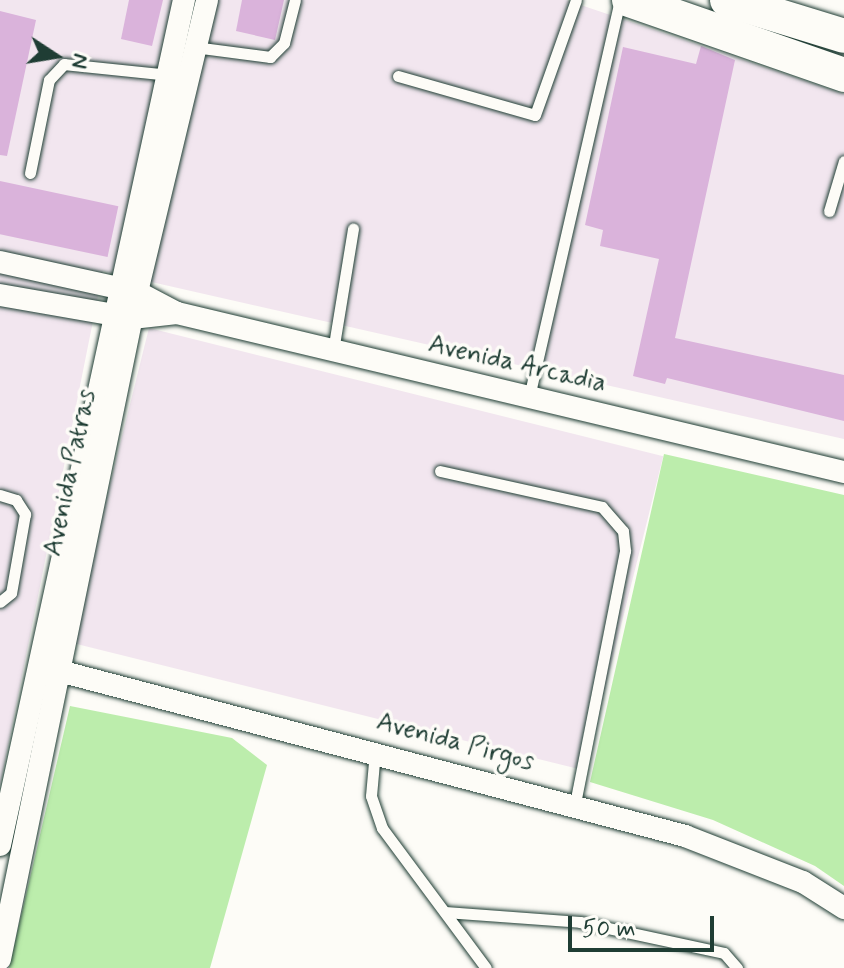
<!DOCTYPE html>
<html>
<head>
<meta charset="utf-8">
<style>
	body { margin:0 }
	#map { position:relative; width:844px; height:968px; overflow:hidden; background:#fdfcf7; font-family:Mynerve,sans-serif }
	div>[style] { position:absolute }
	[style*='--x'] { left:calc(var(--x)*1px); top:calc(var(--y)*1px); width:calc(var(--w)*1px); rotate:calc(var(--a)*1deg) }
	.built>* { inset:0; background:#f2e6ef; transform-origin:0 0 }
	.green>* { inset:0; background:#bcedac }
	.building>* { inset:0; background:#dab3db; transform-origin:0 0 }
	.roads { filter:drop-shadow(0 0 2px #1f3d34) drop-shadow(0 0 2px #1f3d34) }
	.service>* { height:11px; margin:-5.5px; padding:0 5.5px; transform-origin:5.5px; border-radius:5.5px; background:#fdfcf7 }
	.minor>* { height:22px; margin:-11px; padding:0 11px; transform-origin:11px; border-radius:11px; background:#fdfcf7 }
	.primary>* { height:34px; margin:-17px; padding:0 17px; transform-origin:17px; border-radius:17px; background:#fdfcf7 }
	span { translate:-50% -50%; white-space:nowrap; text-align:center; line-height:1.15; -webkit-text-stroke:7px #fdfcf7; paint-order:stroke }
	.street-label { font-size:26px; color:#1f3d34 }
	.north { position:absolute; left:16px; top:16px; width:80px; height:80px; -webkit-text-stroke:6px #fdfcf7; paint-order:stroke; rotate:102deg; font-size:22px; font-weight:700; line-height:32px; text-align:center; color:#1f3d34 }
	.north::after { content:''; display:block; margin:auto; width:28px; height:36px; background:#1f3d34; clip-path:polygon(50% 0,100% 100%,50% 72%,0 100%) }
	.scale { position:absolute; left:568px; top:916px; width:146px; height:36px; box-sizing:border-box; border:4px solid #1f3d34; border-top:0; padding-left:10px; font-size:24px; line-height:28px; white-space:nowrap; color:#1f3d34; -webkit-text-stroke:6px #fdfcf7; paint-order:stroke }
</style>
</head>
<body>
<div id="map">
	<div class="built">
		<div style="clip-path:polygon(0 0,566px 0,844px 94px,844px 439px,103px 271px,0 786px)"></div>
		<div style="left:149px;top:328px;width:530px;height:324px;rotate:14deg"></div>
	</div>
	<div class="green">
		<div style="clip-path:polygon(664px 454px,844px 495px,844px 886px,815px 866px,713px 820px,590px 782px)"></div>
		<div style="clip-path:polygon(70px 706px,232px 738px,267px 765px,210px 968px,9px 968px)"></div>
	</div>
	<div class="building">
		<div style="clip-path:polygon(129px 0,163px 0,152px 46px,121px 39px)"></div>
		<div style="clip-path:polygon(242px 0,284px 0,275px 40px,236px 31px)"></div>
		<div style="clip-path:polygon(0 11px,36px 20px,7px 156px,0 155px)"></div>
		<div style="clip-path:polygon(701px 46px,735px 60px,675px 338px,844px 375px,844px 421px,667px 378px,665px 384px,633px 376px,659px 259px,600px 246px,603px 230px,585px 225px,623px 47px,696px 64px)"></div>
		<div style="left:0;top:181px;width:121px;height:52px;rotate:12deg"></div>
	</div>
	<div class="roads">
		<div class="service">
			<div style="--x:194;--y:47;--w:77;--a:7.5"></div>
			<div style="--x:270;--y:57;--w:20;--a:-45"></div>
			<div style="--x:284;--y:43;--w:44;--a:-75.7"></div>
			<div style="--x:398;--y:76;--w:142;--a:15.9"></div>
			<div style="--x:535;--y:115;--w:122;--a:-70.4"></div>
			<div style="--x:30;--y:173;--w:95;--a:-78.5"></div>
			<div style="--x:49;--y:80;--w:22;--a:-47"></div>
			<div style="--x:64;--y:64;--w:108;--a:5.9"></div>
			<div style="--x:829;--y:211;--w:52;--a:-73.3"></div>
			<div style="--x:333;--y:351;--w:124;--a:-80.7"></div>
			<div style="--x:529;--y:397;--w:407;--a:-77.1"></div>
			<div style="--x:440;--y:471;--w:166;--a:12.5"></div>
			<div style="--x:602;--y:507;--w:32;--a:49"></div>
			<div style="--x:623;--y:531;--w:20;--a:84"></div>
			<div style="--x:625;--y:551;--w:258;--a:101.2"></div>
			<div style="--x:0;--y:495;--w:17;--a:17"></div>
			<div style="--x:16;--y:500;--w:17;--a:57"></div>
			<div style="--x:25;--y:514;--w:80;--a:100"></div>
			<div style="--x:11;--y:593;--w:14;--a:141"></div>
			<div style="--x:375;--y:751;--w:45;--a:95.1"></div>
			<div style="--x:371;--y:796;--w:34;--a:71"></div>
			<div style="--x:382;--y:828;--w:174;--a:53.4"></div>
			<div style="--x:445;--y:912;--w:135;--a:4.2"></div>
			<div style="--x:580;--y:922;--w:147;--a:12.1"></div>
			<div style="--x:724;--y:953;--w:20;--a:49"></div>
		</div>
		<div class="minor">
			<div style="--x:0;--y:262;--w:140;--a:12.4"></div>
			<div style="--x:137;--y:292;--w:45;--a:27.7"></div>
			<div style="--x:177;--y:313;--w:686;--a:13.41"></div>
			<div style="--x:0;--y:295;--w:134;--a:9.9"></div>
			<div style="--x:132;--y:318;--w:45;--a:-6.3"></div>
			<div style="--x:48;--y:668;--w:659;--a:14.77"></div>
			<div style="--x:685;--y:836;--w:127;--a:21.3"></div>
			<div style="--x:803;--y:882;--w:49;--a:32.4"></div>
			<div style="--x:0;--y:845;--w:865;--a:-77.72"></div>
			<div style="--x:0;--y:959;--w:681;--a:-78.39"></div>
			<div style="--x:137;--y:292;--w:300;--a:-76.5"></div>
		</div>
		<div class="primary">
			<div style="--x:629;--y:0;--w:228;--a:19.2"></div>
			<div style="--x:727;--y:0;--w:122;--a:17.1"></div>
		</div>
	</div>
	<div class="street-label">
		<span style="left:517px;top:365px;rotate:13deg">Avenida Arcadia</span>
		<span style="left:71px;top:473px;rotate:-78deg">Avenida Patras</span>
		<span style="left:455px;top:743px;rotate:15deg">Avenida Pirgos</span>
	</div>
	<div class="north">N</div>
	<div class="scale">50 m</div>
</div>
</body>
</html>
